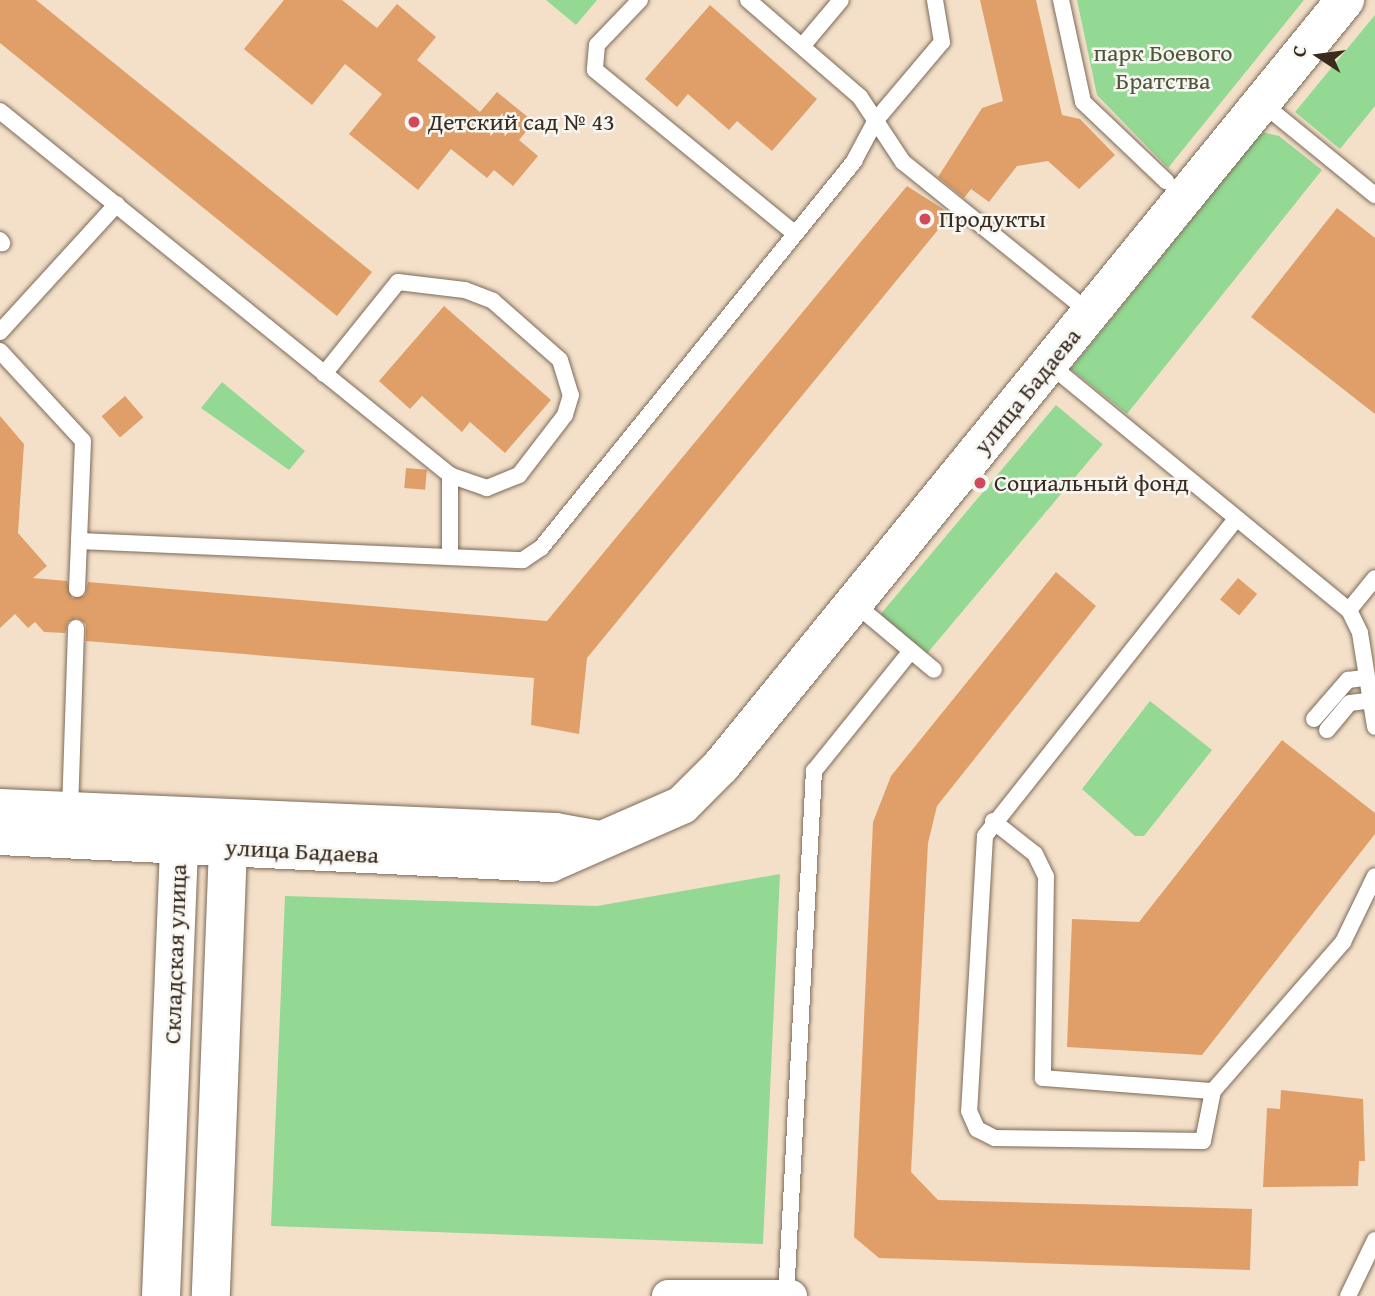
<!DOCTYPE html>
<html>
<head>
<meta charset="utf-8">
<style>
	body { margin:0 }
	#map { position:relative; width:1375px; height:1296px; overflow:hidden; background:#f4e0c8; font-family:"Gentium Book Plus",serif }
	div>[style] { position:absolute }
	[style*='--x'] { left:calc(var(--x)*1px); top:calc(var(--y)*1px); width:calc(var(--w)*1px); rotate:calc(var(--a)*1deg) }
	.green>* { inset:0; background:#93d993; transform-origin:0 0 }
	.building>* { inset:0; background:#e09f68; transform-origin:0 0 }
	.roads { filter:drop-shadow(0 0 2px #7c6a5a) drop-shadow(0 0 2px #7c6a5a) }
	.service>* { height:16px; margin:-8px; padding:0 8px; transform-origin:8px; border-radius:8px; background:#fff }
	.minor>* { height:32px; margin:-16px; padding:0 16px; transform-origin:16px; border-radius:16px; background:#fff }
	.tertiary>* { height:38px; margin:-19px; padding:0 19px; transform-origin:19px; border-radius:19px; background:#fff }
	.dots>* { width:19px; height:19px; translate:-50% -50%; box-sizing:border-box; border:4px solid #f6f6f2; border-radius:50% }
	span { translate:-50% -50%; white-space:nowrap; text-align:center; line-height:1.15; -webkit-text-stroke:5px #f6f6f2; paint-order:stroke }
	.park-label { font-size:24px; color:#51563b }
	.poi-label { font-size:24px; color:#3b2a1e }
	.left { translate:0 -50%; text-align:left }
	.street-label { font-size:24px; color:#3b2a1e }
	.north { position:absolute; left:1284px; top:21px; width:70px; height:70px; -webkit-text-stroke:5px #f6f6f2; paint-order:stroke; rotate:283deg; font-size:19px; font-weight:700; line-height:28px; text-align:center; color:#3b2a1e }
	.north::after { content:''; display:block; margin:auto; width:24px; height:32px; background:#3b2a1e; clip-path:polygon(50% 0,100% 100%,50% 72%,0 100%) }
</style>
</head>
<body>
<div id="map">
	<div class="green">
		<div style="clip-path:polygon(546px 0,597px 0,576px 25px)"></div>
		<div style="clip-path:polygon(1077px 0,1304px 0,1168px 168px,1097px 95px)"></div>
		<div style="clip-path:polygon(1375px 15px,1375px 106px,1340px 149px,1295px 112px)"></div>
		<div style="clip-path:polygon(1262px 132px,1279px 136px,1322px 170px,1127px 414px,1071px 369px)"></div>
		<div style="clip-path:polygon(222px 382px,305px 451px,289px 470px,201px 408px)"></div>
		<div style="left:1056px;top:405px;width:61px;height:273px;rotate:40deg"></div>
		<div style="clip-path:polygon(1150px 701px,1212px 750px,1144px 836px,1135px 836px,1082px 789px)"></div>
		<div style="clip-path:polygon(780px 874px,763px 1244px,271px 1226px,285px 896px,597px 906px)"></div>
	</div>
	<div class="building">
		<div style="clip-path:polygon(0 0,36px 0,372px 272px,337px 316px,0 43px)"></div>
		<div style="clip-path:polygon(284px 0,342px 0,377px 28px,397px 4px,436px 37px,417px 60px,480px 112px,497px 92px,534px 122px,519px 140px,538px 156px,513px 186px,494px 170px,487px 178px,451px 149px,418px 190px,349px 134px,382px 94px,345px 64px,312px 105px,244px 49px)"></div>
		<div style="clip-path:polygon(980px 0,1036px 0,1062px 115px,1080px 119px,1115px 155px,1079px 189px,1048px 161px,1017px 166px,989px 202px,971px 189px,964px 198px,938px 177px,982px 108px,1003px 101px)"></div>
		<div style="clip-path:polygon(710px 5px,817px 99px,772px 151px,737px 121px,729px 130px,688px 94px,677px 107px,645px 79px)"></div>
		<div style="clip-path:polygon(907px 186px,951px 214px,587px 658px,579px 734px,531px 725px,534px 678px,86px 641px,86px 624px,77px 618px,68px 622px,65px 633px,44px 632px,35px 622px,28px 628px,15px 614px,0 628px,0 416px,24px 444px,18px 533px,47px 566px,33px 578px,67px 581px,72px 598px,85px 595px,88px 582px,547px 621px)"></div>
		<div style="clip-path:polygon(1337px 208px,1375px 238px,1375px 414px,1251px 317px)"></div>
		<div style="clip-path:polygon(444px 306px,551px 400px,505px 453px,470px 422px,462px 432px,422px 396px,410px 409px,379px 381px)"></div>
		<div style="left:125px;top:396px;width:28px;height:31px;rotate:49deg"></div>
		<div style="left:406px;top:468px;width:21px;height:20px;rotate:5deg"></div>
		<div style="clip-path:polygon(1056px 572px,1096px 606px,937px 806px,928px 843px,911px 1172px,938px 1200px,1252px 1209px,1250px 1270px,879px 1258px,854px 1237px,873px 822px,891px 776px)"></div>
		<div style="left:1238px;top:578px;width:25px;height:28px;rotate:40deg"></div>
		<div style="clip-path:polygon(1282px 740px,1375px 813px,1375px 834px,1202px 1055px,1067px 1047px,1072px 919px,1139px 922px)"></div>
		<div style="clip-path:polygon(1281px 1090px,1363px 1099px,1365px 1161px,1359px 1161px,1358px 1186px,1263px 1187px,1267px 1108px,1280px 1109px)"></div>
	</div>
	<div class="roads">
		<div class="service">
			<div style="--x:640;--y:0;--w:62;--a:133.7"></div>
			<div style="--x:597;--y:45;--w:25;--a:95"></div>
			<div style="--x:595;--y:70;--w:257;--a:39.3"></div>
			<div style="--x:748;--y:0;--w:148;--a:40.9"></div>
			<div style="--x:860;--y:97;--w:78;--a:56.5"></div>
			<div style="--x:903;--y:162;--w:240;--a:38.9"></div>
			<div style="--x:1061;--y:0;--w:104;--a:77.8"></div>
			<div style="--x:1083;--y:102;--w:115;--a:43.6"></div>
			<div style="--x:804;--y:44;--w:57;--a:-49.9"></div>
			<div style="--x:1262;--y:103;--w:146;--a:39.2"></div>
			<div style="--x:0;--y:111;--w:579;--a:38.97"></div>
			<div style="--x:450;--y:475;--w:82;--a:90"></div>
			<div style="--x:0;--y:240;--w:4;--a:56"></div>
			<div style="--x:0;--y:332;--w:173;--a:-47.6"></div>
			<div style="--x:0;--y:351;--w:122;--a:47.3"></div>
			<div style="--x:83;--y:441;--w:100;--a:92.3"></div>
			<div style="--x:1049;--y:364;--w:388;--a:39.4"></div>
			<div style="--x:1349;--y:610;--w:25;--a:64"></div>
			<div style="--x:1360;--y:633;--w:95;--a:80.9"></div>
			<div style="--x:324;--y:374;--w:118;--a:-51.2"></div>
			<div style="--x:398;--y:282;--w:67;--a:6.8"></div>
			<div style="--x:465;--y:290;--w:30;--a:21"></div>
			<div style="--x:493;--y:301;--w:89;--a:41.4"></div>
			<div style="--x:560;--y:360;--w:37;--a:73"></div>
			<div style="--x:571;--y:395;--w:21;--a:107"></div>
			<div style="--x:565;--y:415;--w:76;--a:127.5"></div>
			<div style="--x:519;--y:475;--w:35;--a:158"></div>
			<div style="--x:487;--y:488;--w:39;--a:-161"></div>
			<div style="--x:1236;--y:519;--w:404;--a:128.4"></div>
			<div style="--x:985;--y:836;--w:275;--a:93.3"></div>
			<div style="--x:969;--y:1111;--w:20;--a:66"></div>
			<div style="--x:977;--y:1129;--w:20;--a:27"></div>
			<div style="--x:995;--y:1138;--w:208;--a:0.8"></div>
			<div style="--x:1203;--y:1141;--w:51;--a:-78.7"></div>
			<div style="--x:1213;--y:1091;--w:198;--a:-48.9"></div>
			<div style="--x:1343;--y:942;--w:73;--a:-64.1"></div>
			<div style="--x:77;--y:589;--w:48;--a:-87.6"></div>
			<div style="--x:79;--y:541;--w:444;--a:2.5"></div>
			<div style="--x:523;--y:560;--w:22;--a:-34"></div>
			<div style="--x:541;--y:548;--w:498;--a:-51"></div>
			<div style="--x:854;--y:161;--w:47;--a:-61.8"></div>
			<div style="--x:876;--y:120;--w:102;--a:-49.8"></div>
			<div style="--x:942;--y:42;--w:43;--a:-99.5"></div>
			<div style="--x:854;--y:603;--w:104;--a:39.9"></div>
			<div style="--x:1349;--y:610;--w:41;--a:-50.9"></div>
			<div style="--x:1314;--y:719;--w:52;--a:-48.9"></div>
			<div style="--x:1348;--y:680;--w:16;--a:-7"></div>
			<div style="--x:1327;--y:730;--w:35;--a:-50"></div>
			<div style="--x:1350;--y:703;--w:17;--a:-7"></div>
			<div style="--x:70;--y:811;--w:183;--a:-88.1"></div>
			<div style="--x:993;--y:821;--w:53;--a:38.2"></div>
			<div style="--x:1035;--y:854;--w:25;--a:64"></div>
			<div style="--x:1046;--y:877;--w:201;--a:90.9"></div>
			<div style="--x:1043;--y:1078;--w:170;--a:4.4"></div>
			<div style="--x:786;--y:1296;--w:526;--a:-86.95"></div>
			<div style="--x:814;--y:771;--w:154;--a:-51.1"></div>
			<div style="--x:1348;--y:1296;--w:62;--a:-64.3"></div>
		</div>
		<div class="minor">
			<div style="--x:668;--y:1296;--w:123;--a:0"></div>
		</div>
		<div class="tertiary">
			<div style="--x:0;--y:808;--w:556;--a:2.48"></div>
			<div style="--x:555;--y:832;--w:45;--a:10.3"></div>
			<div style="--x:210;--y:830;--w:25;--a:43"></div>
			<div style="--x:228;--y:847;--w:449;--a:92.2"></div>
			<div style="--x:0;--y:836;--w:551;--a:2.81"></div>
			<div style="--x:550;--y:863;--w:144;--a:-23.7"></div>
			<div style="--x:682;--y:805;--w:55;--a:-45"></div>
			<div style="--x:721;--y:766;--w:988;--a:-50.83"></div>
			<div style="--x:161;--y:1296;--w:451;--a:-87.7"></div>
			<div style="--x:179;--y:845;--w:26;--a:-58"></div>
		</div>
	</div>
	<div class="dots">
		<div style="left:414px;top:122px;background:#d1495b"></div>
		<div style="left:925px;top:219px;background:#d1495b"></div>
		<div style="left:980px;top:483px;background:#d1495b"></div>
	</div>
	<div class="park-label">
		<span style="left:1163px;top:67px">парк Боевого<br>Братства</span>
	</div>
	<div class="poi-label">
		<span class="left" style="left:428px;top:122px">Детский сад № 43</span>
		<span class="left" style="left:939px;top:219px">Продукты</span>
		<span class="left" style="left:994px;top:483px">Социальный фонд</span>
	</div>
	<div class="street-label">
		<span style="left:1027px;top:391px;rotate:-51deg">улица Бадаева</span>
		<span style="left:302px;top:851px;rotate:3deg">улица Бадаева</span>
		<span style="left:175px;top:954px;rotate:-88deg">Складская улица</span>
	</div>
	<div class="north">С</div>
</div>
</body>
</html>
